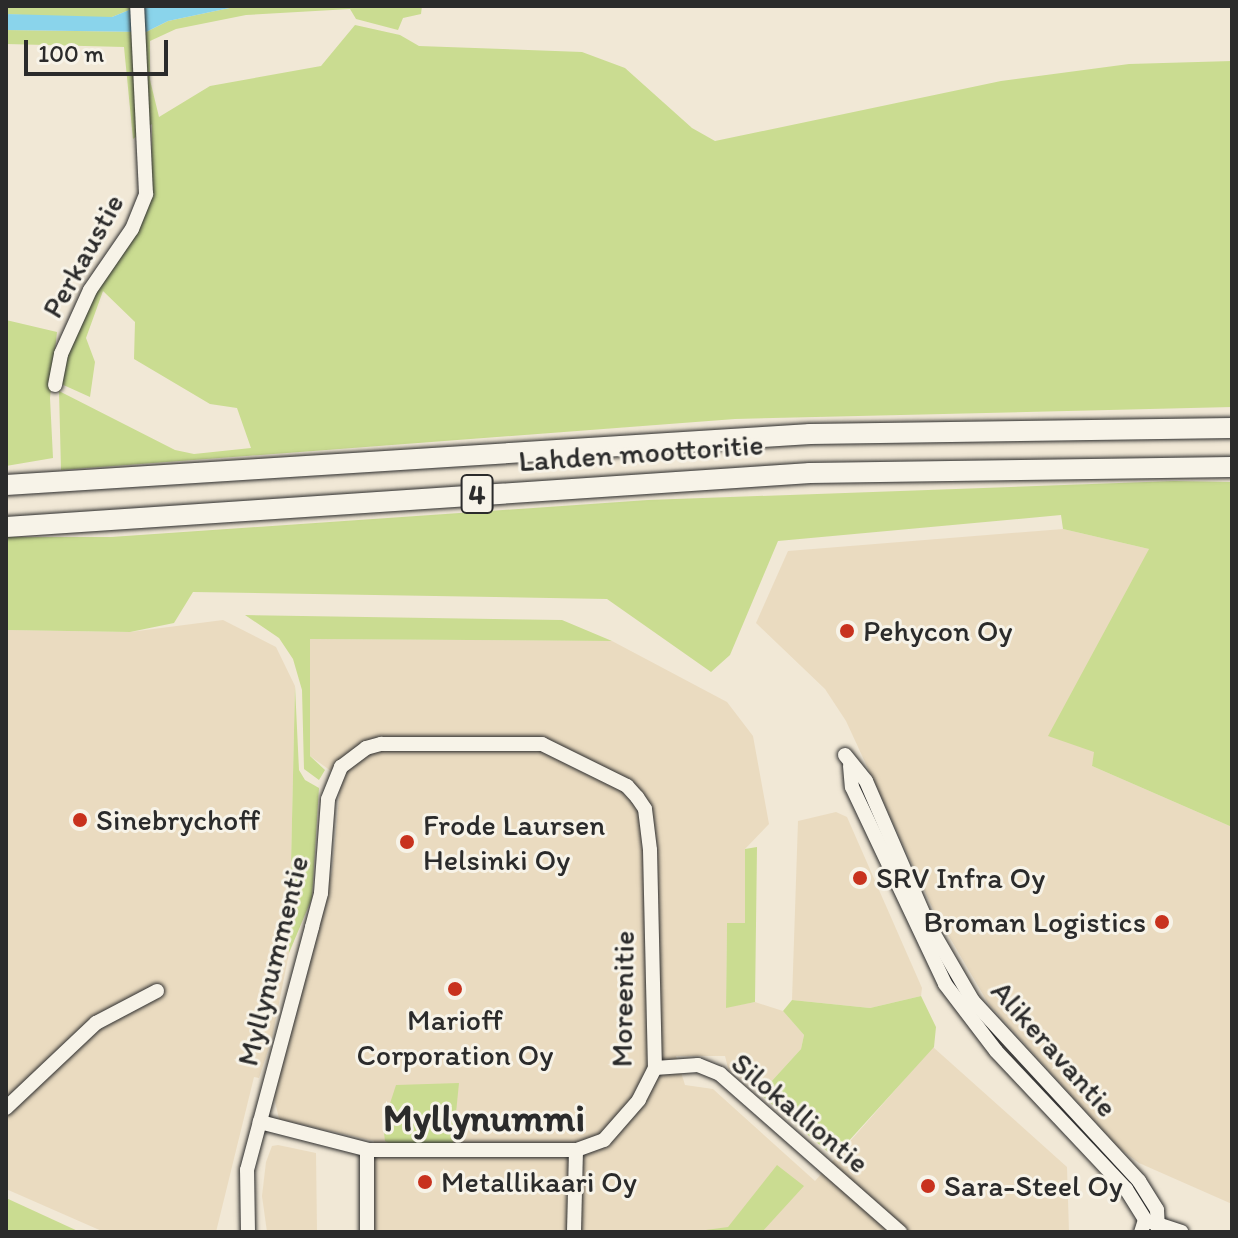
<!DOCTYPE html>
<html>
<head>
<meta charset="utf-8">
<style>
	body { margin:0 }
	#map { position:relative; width:1238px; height:1238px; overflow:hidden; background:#f1e8d6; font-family:Itim,sans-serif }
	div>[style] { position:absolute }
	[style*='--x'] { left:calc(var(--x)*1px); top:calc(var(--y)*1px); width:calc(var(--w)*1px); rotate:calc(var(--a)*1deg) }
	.built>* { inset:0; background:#eadbc0 }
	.green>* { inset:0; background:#cadc91 }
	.water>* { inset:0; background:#8ad4eb }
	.roads { filter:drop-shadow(0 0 2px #2b2b2b) drop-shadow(0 0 2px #2b2b2b) }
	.minor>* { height:14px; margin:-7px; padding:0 7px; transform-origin:7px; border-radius:7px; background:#f7f3e8 }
	.highway>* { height:20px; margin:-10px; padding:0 10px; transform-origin:10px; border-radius:10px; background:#f7f3e8 }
	.dots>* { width:22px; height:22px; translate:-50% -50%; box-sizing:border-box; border:4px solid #f7f3e8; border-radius:50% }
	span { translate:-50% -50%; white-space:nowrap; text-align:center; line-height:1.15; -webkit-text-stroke:6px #f7f3e8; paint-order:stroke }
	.shield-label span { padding:2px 6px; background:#f7f3e8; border:2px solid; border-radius:6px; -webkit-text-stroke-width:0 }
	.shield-label { font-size:28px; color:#2b2b2b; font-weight:700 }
	.street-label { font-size:30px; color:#2b2b2b }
	.poi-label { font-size:30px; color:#2b2b2b }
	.left { translate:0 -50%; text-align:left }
	.right { translate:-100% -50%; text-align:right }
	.district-label { font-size:38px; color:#2b2b2b; font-weight:700 }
	.frame { position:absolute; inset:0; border:8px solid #2b2b2b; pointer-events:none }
	.scale { position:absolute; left:24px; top:40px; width:144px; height:36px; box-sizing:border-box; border:4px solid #2b2b2b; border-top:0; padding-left:10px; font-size:24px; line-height:28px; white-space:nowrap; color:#2b2b2b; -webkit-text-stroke:6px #f7f3e8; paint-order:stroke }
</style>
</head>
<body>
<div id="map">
	<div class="built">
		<div style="clip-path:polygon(1063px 529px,1149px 549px,1092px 766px,1232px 827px,1232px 1204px,1139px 1163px,1118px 1147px,988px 1003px,933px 909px,846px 721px,825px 689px,756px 623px,788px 551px)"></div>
		<div style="clip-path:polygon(223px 620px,276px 647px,295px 686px,289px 953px,272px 1038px,259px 1078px,254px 1077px,216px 1232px,104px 1232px,6px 1189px,6px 630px,130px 632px)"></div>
		<div style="clip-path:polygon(310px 639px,612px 641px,727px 702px,753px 736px,769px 824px,745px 849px,745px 924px,727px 923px,726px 1007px,755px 1002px,783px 1011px,804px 1035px,801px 1049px,760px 1094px,728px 1068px,725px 1056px,676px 1056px,685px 1085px,713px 1089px,815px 1181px,933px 1047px,1067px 1167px,1069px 1232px,372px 1232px,374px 1141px,279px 1119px,274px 1097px,332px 871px,341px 778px,310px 756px)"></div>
		<div style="clip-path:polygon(836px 812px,847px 817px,922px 988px,921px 996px,870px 1008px,792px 1000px,798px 821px)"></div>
		<div style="clip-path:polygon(278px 1145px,316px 1153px,317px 1232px,267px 1232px,262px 1196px,266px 1162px,272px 1146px)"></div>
	</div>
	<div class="green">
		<div style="clip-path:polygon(6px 6px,139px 6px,112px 17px,71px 18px,6px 14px)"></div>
		<div style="clip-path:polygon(239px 6px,422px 6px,421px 14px,403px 18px,398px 30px,356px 19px,350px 9px,246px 15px,176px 29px,150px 41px,150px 80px,159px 117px,210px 86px,321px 66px,355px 25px,400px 35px,419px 46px,582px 52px,625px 68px,692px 128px,715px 141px,1001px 81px,1129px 64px,1232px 61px,1232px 407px,735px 419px,61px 470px,59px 391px,175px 450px,194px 454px,251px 448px,237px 408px,210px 404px,134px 359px,135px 322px,103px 291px,86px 338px,95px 362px,90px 397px,59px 383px,78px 321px,151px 196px,152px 124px,133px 139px,124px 47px,6px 44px,6px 30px,146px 32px,168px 21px)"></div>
		<div style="clip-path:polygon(6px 320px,57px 332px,50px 398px,53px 458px,6px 466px)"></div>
		<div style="clip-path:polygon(1174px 481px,1232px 482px,1232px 827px,1092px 766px,1094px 752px,1048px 736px,1149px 549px,1063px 529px,1061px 515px,778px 541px,730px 655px,711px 672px,607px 599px,193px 592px,174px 623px,130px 632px,6px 630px,6px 537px,111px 537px,648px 500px)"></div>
		<div style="clip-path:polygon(245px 615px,562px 620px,612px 641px,310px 639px,310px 756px,325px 770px,319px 780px,304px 769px,302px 690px,293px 659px,279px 638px)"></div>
		<div style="clip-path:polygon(295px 686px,299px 770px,305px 780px,319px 788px,312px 898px,289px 953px)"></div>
		<div style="clip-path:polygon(757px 847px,755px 1002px,726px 1008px,727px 923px,745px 923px,745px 849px)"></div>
		<div style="clip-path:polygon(921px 996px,936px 1027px,934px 1047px,846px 1144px,828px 1152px,760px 1094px,801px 1049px,804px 1035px,783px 1011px,792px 1000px,870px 1008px)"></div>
		<div style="clip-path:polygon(459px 1083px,453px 1143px,392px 1145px,385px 1141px,383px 1125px,396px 1085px)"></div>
		<div style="clip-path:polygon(777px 1165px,804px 1186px,762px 1232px,691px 1232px,728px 1227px)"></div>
		<div style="clip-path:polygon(6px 1198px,80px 1232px,6px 1232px)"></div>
	</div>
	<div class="water">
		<div style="clip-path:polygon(139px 6px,239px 6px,168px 21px,146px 32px,6px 30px,6px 14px,112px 17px)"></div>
	</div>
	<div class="roads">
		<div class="minor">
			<div style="--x:55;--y:385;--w:32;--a:-79"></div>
			<div style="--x:61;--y:354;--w:70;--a:-65.6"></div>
			<div style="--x:90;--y:290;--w:74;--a:-55.5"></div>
			<div style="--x:132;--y:229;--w:38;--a:-68"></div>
			<div style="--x:146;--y:194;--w:188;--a:-92.7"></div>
			<div style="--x:845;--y:755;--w:33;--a:51"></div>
			<div style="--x:866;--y:781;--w:154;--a:66.6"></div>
			<div style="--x:927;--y:922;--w:91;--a:59.8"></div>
			<div style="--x:973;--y:1001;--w:245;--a:47.3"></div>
			<div style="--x:1139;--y:1181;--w:34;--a:58"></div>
			<div style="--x:1157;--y:1210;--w:22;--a:87"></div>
			<div style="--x:850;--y:766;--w:21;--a:85"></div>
			<div style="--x:852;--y:787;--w:218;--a:64.7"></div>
			<div style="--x:945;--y:984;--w:84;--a:52.7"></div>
			<div style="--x:996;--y:1051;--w:190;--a:46.7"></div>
			<div style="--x:1126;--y:1189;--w:36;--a:58"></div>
			<div style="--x:1145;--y:1220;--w:13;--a:108"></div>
			<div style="--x:655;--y:1068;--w:43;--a:-4"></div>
			<div style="--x:698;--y:1065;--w:24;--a:22"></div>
			<div style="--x:720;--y:1074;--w:240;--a:41.3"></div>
			<div style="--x:6;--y:1108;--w:124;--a:-43.4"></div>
			<div style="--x:96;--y:1023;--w:69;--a:-27.7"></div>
			<div style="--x:367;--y:1150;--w:82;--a:90"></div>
			<div style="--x:1151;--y:1222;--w:32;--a:18"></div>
			<div style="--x:248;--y:1232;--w:62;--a:-90.9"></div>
			<div style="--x:247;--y:1170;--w:252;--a:-75"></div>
			<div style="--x:312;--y:927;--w:35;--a:-75"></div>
			<div style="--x:321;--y:893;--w:94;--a:-85.7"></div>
			<div style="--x:328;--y:799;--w:35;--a:-68"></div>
			<div style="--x:341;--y:767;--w:31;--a:-37"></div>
			<div style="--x:366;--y:748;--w:16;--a:-15"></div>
			<div style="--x:381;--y:744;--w:161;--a:0"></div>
			<div style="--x:542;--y:744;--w:95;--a:26.3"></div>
			<div style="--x:627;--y:786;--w:15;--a:48"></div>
			<div style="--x:637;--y:797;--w:14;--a:56"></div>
			<div style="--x:645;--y:809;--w:41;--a:83"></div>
			<div style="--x:650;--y:850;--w:218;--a:88.7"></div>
			<div style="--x:655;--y:1068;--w:36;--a:117"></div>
			<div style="--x:639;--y:1100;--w:53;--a:131.2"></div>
			<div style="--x:604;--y:1140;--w:30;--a:160"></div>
			<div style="--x:576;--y:1150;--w:207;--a:180"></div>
			<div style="--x:369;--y:1150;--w:113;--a:-165.6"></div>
			<div style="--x:574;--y:1232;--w:82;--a:-88.6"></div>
		</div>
		<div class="highway">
			<div style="--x:6;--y:485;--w:806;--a:-3.63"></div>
			<div style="--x:810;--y:434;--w:422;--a:-0.8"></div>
			<div style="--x:6;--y:527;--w:806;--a:-3.84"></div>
			<div style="--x:810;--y:473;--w:422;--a:-0.8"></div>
		</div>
	</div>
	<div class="dots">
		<div style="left:847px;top:631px;background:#c8321e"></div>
		<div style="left:80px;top:820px;background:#c8321e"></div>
		<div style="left:407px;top:842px;background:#c8321e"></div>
		<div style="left:860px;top:878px;background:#c8321e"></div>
		<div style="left:1162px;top:922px;background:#c8321e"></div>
		<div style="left:455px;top:989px;background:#c8321e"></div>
		<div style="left:425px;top:1182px;background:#c8321e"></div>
		<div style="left:928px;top:1186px;background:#c8321e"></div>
	</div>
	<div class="shield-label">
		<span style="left:477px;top:494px">4</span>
	</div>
	<div class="street-label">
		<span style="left:83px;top:256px;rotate:-61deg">Perkaustie</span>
		<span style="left:641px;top:453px;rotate:-4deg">Lahden moottoritie</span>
		<span style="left:273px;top:961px;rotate:-76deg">Myllynummentie</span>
		<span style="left:623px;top:999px;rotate:-89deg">Moreenitie</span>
		<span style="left:1054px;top:1049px;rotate:48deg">Alikeravantie</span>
		<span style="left:800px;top:1113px;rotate:40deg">Silokalliontie</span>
	</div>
	<div class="poi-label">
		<span class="left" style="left:863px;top:631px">Pehycon Oy</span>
		<span class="left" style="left:96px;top:820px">Sinebrychoff</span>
		<span class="left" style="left:423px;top:842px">Frode Laursen<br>Helsinki Oy</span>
		<span class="left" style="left:876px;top:878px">SRV Infra Oy</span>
		<span class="right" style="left:1146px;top:922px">Broman Logistics</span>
		<span style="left:455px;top:1037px">Marioff<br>Corporation Oy</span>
		<span class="left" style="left:441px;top:1182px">Metallikaari Oy</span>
		<span class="left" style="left:944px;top:1186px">Sara-Steel Oy</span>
	</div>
	<div class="district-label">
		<span style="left:484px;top:1119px">Myllynummi</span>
	</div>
	<div class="frame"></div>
	<div class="scale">100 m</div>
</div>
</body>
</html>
